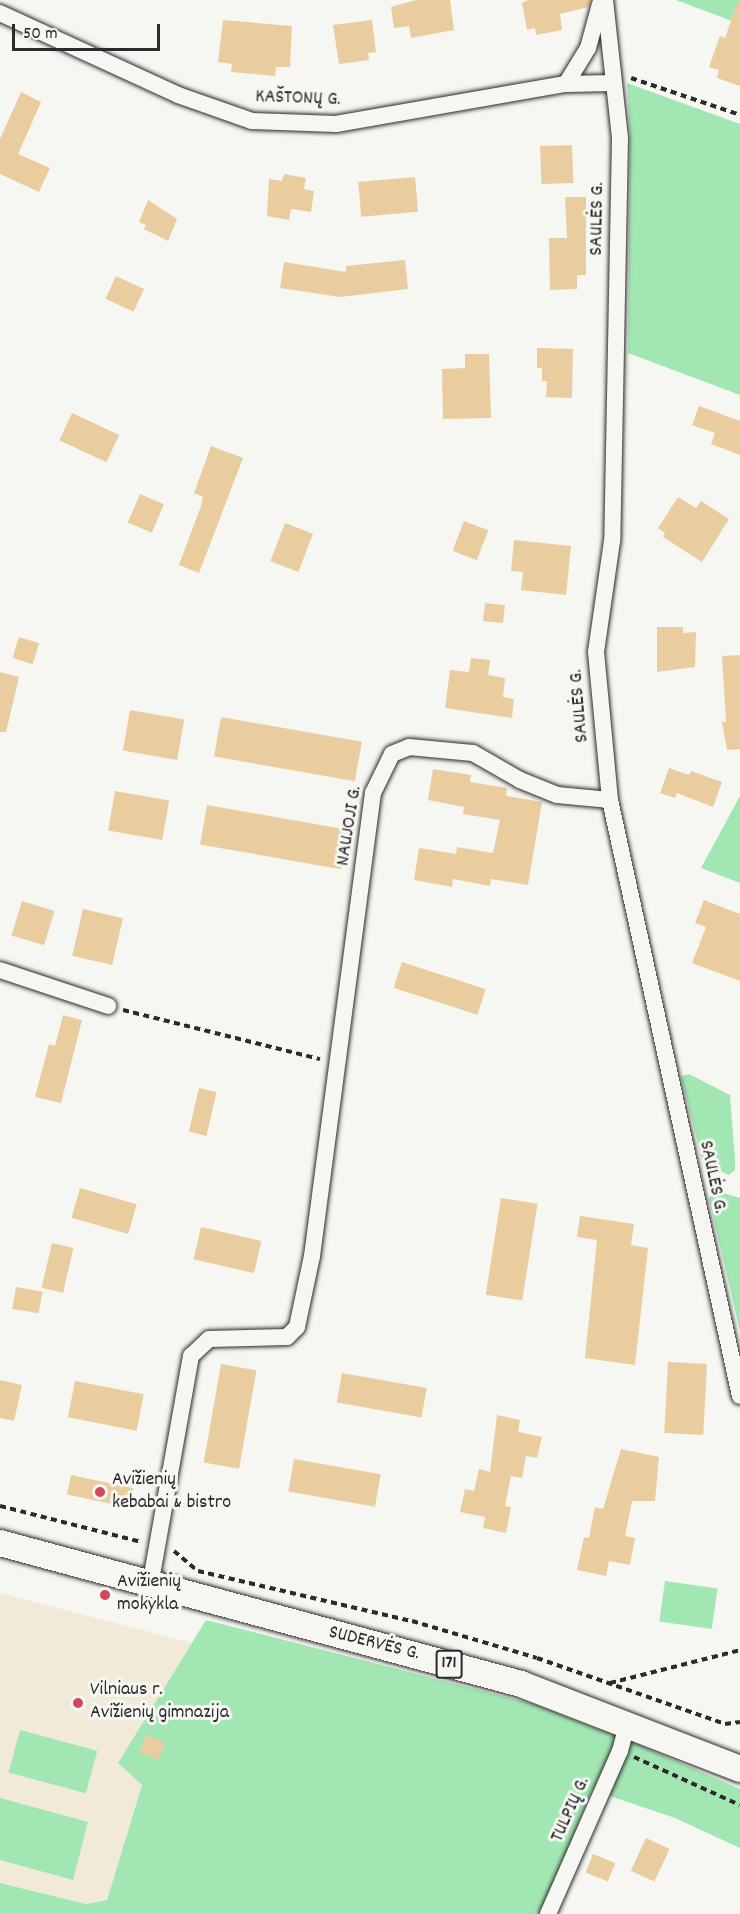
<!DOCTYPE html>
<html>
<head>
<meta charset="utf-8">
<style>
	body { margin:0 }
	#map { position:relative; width:740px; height:1914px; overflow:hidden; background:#f6f6f2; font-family:Dekko,sans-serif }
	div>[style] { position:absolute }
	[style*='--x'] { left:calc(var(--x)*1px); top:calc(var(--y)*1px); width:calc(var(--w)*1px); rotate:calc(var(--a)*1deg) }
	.built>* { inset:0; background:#f2ead9 }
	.green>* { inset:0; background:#a2e7b3; transform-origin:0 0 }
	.building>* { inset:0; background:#eacd9e; transform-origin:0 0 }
	.path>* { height:4px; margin-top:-2px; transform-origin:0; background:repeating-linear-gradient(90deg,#2b2b2b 0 6px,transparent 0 10.5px) }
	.roads { filter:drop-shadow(0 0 2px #2b2b2b) drop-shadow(0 0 2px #2b2b2b) }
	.street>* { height:16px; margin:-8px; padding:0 8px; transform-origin:8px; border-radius:8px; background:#f6f6f2 }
	.primary>* { height:26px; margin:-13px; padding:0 13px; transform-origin:13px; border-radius:13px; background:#f6f6f2 }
	.dots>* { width:16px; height:16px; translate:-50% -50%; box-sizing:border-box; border:3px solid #f6f6f2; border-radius:50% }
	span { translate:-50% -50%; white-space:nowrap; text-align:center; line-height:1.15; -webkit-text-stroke:6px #f6f6f2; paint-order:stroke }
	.shield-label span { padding:2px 4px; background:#f6f6f2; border:2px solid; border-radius:4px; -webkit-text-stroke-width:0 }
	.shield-label { font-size:18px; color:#2b2b2b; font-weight:700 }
	.street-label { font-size:20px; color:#2b2b2b }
	.poi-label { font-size:20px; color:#2b2b2b }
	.left { translate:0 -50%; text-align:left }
	.scale { position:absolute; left:12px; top:24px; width:148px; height:27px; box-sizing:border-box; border:3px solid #2b2b2b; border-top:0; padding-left:8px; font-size:18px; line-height:21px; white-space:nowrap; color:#2b2b2b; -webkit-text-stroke:4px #f6f6f2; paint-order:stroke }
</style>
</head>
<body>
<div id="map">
	<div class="built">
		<div style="clip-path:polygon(0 1593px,192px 1643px,118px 1763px,142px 1785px,107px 1900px,86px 1904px,0 1883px)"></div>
	</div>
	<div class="green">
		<div style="clip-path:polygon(676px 0,740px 0,740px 24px)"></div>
		<div style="clip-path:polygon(627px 83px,740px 124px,740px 395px,628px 353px,630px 133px)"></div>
		<div style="clip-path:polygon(740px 796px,740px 883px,701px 868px)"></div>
		<div style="clip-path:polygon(689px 1074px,730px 1095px,735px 1159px,735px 1170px,729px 1175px,703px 1164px,681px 1076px)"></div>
		<div style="clip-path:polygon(714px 1190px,740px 1198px,740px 1331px,709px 1199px)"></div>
		<div style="left:665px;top:1581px;width:53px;height:41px;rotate:8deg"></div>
		<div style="clip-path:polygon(206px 1620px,533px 1704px,639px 1745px,740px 1789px,740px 1848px,675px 1818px,592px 1790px,549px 1896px,538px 1914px,0 1914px,0 1883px,86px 1904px,107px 1900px,142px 1785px,118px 1763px)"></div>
		<div style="left:20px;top:1730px;width:80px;height:44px;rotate:15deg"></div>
		<div style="clip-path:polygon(0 1798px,88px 1822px,73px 1880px,0 1860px)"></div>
	</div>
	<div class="building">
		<div style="clip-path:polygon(416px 0,450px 0,454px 30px,411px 38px,409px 26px,394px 28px,391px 7px)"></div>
		<div style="clip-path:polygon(528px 0,591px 0,588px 7px,560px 14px,562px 30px,536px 35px,535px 28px,527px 30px,522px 3px)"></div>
		<div style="clip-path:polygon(737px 3px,740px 3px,740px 86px,717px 78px,719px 70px,709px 67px,720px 36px,725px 38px)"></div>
		<div style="clip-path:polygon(223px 20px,292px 26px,290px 67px,276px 67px,275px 76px,231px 72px,232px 64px,218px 62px)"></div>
		<div style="clip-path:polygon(372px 20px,376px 52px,368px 53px,369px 60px,339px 64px,333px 25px)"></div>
		<div style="clip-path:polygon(21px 92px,41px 102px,18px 154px,50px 168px,39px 192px,0 174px,0 139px)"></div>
		<div style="left:572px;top:145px;width:38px;height:32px;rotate:88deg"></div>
		<div style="clip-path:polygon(284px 174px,306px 178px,304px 189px,314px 191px,311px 212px,291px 209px,289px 220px,267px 216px,269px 179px,282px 181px)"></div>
		<div style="left:415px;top:177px;width:35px;height:57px;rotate:85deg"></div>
		<div style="clip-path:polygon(565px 197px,586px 197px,586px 275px,577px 275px,577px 289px,550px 290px,549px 238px,567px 238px)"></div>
		<div style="clip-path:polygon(148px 200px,177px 219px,168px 241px,144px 229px,146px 225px,139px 222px)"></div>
		<div style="clip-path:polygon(405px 260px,408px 289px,340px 297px,280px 288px,284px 262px,346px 272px,346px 266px)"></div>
		<div style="left:116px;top:276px;width:31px;height:25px;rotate:25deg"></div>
		<div style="clip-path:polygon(537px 348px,573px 349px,572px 398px,546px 397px,547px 381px,542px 381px,542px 368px,537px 368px)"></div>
		<div style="clip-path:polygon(465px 354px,489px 354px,491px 418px,443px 419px,442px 369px,465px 368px)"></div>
		<div style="clip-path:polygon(699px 406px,740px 421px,740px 455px,711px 444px,715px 433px,692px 425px)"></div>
		<div style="left:72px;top:413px;width:52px;height:30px;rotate:25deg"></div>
		<div style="clip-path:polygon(211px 446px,243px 458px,199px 573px,179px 565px,201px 506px,203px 497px,194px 493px)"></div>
		<div style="left:140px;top:494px;width:26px;height:31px;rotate:23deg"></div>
		<div style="clip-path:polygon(678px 497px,696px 508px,701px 501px,729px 519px,702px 562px,663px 537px,665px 533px,658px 528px)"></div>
		<div style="left:464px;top:521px;width:26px;height:32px;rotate:21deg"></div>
		<div style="left:285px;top:523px;width:30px;height:41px;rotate:21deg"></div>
		<div style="clip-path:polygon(514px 540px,571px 546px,566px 595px,521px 590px,523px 572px,511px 571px)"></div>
		<div style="left:485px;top:603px;width:20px;height:18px;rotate:6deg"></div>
		<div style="clip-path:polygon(657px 627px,683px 627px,683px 633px,696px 632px,695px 667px,657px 672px)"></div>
		<div style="left:19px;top:637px;width:21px;height:22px;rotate:17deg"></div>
		<div style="clip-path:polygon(740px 655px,740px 749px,727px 750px,722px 722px,726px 722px,722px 656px)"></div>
		<div style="clip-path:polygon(471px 658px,490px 660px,488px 675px,505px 678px,503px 697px,514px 699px,512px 718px,445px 708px,450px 670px,469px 672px)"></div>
		<div style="clip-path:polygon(0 672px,19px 677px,6px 732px,0 732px)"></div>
		<div style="left:130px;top:710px;width:55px;height:41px;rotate:10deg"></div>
		<div style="left:221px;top:717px;width:143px;height:40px;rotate:10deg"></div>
		<div style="clip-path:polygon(669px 768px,689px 775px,691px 771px,722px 782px,713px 807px,677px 793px,675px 798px,660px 793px)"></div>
		<div style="clip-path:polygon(433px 769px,471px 775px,470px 782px,507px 788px,506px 796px,542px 802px,528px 885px,491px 879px,490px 886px,453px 879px,452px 887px,414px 880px,419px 848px,456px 854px,457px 847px,493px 853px,500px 820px,463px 814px,464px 807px,428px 800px)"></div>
		<div style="left:115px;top:791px;width:55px;height:40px;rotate:10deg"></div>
		<div style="left:207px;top:805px;width:143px;height:40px;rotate:10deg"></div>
		<div style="clip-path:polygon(704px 900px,740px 914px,740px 981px,692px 963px,706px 927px,695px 923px)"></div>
		<div style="left:22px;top:901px;width:34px;height:36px;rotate:17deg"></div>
		<div style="left:83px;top:909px;width:41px;height:48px;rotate:13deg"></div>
		<div style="left:402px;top:962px;width:88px;height:27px;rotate:18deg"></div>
		<div style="clip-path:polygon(63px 1015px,82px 1020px,61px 1103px,35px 1097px,49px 1044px,55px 1046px)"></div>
		<div style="left:199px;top:1088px;width:18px;height:45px;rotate:13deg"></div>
		<div style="left:80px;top:1188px;width:59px;height:31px;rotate:16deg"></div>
		<div style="left:501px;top:1198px;width:37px;height:98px;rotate:9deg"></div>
		<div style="clip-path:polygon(580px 1216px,634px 1224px,631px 1245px,648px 1248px,635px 1365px,585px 1358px,597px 1240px,577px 1237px)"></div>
		<div style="left:201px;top:1227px;width:62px;height:33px;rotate:13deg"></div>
		<div style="left:52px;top:1243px;width:22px;height:46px;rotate:13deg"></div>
		<div style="left:16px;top:1287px;width:27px;height:22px;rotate:10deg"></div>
		<div style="left:668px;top:1362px;width:39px;height:71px;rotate:3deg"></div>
		<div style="left:221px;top:1364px;width:36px;height:100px;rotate:10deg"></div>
		<div style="left:342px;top:1373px;width:86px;height:30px;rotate:10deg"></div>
		<div style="clip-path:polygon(0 1380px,22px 1385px,14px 1421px,0 1418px)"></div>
		<div style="left:75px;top:1381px;width:70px;height:37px;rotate:11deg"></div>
		<div style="clip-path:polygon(497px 1415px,520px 1420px,518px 1432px,542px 1437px,537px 1458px,526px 1456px,522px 1478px,511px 1476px,505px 1506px,511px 1507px,506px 1533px,483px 1528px,485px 1517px,460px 1512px,465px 1489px,474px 1491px,479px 1469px,490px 1472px)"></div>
		<div style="clip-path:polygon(621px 1449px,659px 1457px,655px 1501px,632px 1501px,625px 1536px,635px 1538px,630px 1565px,609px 1561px,606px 1576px,577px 1570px,584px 1537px,589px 1538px,595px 1507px,603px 1509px)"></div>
		<div style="left:294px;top:1459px;width:88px;height:33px;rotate:10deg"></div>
		<div style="left:71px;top:1475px;width:64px;height:20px;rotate:12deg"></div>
		<div style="left:146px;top:1735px;width:20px;height:19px;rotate:20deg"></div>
		<div style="left:646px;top:1838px;width:26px;height:36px;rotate:25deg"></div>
		<div style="left:593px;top:1854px;width:24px;height:20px;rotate:22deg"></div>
	</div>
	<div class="path">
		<div style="--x:631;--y:78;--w:115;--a:18.7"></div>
		<div style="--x:123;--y:1010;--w:203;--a:14"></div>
		<div style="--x:0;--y:1506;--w:146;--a:14.3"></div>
		<div style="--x:174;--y:1551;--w:31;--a:40"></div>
		<div style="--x:198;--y:1571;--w:220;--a:13.2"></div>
		<div style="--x:412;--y:1621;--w:130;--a:16.5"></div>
		<div style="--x:537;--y:1658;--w:199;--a:19.3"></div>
		<div style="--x:725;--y:1724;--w:15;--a:-8"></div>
		<div style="--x:610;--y:1683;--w:134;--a:-14.2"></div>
		<div style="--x:634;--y:1757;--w:116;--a:24.4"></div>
	</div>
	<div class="roads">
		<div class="street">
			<div style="--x:605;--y:0;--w:139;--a:83.8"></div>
			<div style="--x:620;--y:138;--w:403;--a:91.1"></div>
			<div style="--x:612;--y:541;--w:112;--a:98.2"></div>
			<div style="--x:596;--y:652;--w:149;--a:84.6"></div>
			<div style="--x:610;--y:800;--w:610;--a:77.7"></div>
			<div style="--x:0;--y:13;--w:196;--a:24.7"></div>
			<div style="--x:178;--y:95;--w:78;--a:19.4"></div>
			<div style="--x:252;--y:121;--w:84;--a:2"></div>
			<div style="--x:336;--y:124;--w:233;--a:-9.9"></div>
			<div style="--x:566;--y:84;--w:47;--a:-1.2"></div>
			<div style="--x:566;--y:84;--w:42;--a:-58.6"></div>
			<div style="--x:588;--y:48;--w:46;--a:-74.7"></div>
			<div style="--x:0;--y:970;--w:114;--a:18.4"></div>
			<div style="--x:150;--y:1586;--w:234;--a:-79.9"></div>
			<div style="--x:191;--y:1356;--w:25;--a:-43"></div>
			<div style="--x:209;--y:1339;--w:78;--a:-1.5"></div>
			<div style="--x:287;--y:1337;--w:14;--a:-45"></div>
			<div style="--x:297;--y:1327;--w:73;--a:-78.1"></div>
			<div style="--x:312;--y:1256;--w:467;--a:-82.5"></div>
			<div style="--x:373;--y:793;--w:43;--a:-64"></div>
			<div style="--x:392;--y:754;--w:18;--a:-22"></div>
			<div style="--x:409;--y:747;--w:64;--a:5.4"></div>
			<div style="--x:473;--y:753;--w:54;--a:29.9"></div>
			<div style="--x:520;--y:780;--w:40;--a:22"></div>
			<div style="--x:557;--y:795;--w:53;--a:5.4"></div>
			<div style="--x:548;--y:1914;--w:178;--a:-66.2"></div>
			<div style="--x:620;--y:1751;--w:30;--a:-75"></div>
		</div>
		<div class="primary">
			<div style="--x:0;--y:1543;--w:540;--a:15.14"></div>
			<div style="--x:521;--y:1684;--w:235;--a:21.2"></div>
		</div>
	</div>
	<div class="dots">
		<div style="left:100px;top:1492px;background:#d1495b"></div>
		<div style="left:105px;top:1595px;background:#d1495b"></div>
		<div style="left:78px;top:1703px;background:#d1495b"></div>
	</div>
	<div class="shield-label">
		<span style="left:449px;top:1664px">171</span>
	</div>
	<div class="street-label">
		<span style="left:298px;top:99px;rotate:2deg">KAŠTONŲ G.</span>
		<span style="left:598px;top:219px;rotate:-89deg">SAULĖS G.</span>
		<span style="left:580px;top:706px;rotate:-95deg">SAULĖS G.</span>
		<span style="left:350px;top:826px;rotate:-81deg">NAUJOJI G.</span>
		<span style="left:712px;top:1177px;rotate:78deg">SAULĖS G.</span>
		<span style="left:374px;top:1644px;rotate:14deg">SUDERVĖS G.</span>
		<span style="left:571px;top:1810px;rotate:-66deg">TULPIŲ G.</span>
	</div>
	<div class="poi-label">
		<span class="left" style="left:112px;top:1492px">Avižienių<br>kebabai &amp; bistro</span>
		<span class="left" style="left:117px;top:1594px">Avižienių<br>mokykla</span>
		<span class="left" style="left:90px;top:1702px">Vilniaus r.<br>Avižienių gimnazija</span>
	</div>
	<div class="scale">50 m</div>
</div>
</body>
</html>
